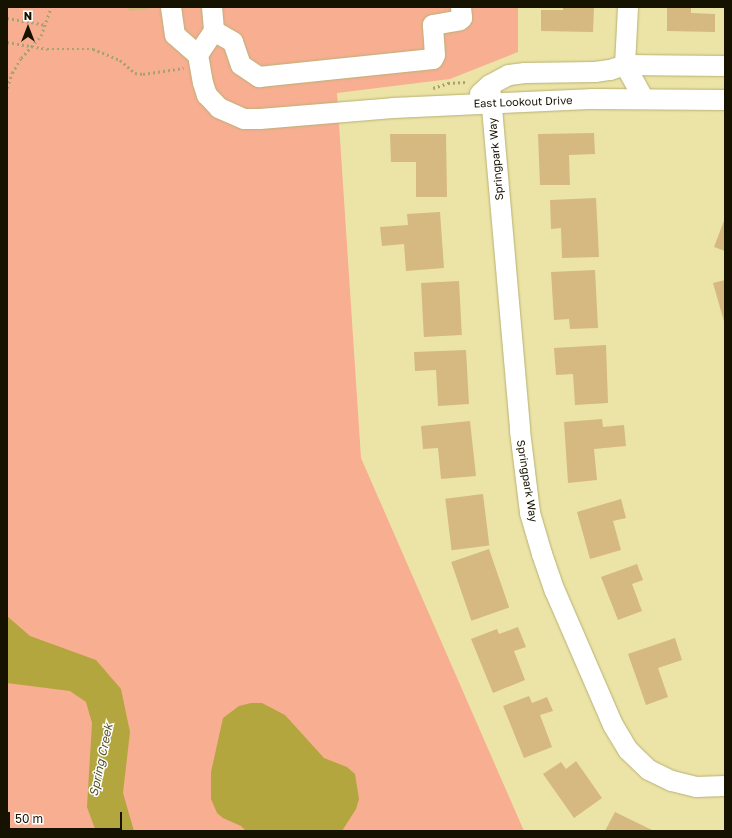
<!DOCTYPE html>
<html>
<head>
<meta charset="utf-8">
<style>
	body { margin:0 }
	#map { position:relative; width:732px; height:838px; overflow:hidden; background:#ece4a6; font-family:"Golos Text",sans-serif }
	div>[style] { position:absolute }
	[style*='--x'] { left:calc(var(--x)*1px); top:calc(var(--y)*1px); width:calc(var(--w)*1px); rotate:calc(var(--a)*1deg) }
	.green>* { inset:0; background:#f8ae91 }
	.water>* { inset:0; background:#b3a63e }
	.building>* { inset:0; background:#d6b881; transform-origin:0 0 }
	.path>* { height:2.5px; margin-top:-1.25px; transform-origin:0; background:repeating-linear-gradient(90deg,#a8a272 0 2px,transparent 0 5px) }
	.roads { filter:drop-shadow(0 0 1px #b8b175) drop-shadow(0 0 1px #b8b175) }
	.minor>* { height:20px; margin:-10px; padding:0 10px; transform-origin:10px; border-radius:10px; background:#fff }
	span { translate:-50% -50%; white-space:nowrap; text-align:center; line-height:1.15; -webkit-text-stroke:3px #fff; paint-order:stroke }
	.street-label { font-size:11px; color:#161200 }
	.water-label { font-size:12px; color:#565127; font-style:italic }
	.frame { position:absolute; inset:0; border:8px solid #161200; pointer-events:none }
	.north { position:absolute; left:8px; top:8px; width:40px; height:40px; -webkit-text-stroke:3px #fff; paint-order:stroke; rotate:0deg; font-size:11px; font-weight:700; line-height:16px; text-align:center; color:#161200 }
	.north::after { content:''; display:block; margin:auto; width:14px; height:18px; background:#161200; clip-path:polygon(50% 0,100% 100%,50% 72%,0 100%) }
	.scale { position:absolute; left:8px; top:812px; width:114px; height:18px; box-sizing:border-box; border:2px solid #161200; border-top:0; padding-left:5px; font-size:12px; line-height:14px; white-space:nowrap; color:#161200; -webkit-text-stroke:3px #fff; paint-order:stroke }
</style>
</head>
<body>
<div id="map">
	<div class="green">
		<div style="clip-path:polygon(7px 7px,518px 7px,518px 52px,450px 79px,337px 93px,361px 458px,524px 831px,7px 831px)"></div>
	</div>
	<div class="water">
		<div style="clip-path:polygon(7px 616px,30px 636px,96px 660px,121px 689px,130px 732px,123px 793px,134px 831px,97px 831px,95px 829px,87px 807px,92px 723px,86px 702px,70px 691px,7px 683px)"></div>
		<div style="clip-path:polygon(251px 703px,262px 703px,285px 715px,324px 758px,347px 767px,355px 774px,359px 799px,356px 809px,342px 831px,246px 831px,241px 826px,223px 818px,217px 813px,211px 799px,211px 772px,223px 718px,239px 706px)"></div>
	</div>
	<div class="building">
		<div style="clip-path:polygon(128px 7px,150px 7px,150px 9px,129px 11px)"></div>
		<div style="clip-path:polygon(563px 7px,594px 7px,593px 32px,541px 31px,541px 10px,563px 10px)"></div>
		<div style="clip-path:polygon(667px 7px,691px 7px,691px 13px,715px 14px,715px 32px,667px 31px)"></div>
		<div style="clip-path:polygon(594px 133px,595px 154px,569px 155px,570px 185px,540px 185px,538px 134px)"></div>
		<div style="clip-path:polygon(390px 134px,446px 134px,447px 197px,416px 197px,416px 162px,391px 162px)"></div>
		<div style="clip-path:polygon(596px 198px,599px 257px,562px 258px,561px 228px,551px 229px,550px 200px)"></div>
		<div style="clip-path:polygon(440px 212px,444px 268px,406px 271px,404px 244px,382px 246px,380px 227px,408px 225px,407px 214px)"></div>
		<div style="clip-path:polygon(725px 218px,725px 251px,714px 247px)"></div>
		<div style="clip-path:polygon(595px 270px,598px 328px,570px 329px,569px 319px,554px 320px,551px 272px)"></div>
		<div style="clip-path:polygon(725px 280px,725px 325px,713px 283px)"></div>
		<div style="left:459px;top:281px;width:54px;height:38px;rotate:87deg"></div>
		<div style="clip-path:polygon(606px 345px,608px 403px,575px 405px,573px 374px,556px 375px,554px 348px)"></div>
		<div style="clip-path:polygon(466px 350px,469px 404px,438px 406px,436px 370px,415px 371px,414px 352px)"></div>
		<div style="clip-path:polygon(602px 419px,603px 427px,624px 425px,626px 446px,594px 449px,597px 480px,568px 483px,564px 422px)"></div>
		<div style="clip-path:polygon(470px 421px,476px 476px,441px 479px,438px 448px,423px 449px,421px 426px)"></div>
		<div style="left:483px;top:494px;width:52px;height:38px;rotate:83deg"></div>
		<div style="clip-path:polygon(621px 499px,626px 518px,613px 521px,621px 550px,590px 559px,577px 512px)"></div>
		<div style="left:489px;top:549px;width:62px;height:40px;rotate:71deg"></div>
		<div style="clip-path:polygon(637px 564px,643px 580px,632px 584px,642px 611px,618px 620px,601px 577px)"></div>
		<div style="clip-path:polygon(518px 627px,526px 647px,514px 651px,525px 680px,493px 693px,471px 639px,497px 629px,499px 634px)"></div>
		<div style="clip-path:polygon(675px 638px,682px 660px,658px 668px,668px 697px,646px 705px,628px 654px)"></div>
		<div style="clip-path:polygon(529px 696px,532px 703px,547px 697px,553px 711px,540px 715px,552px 747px,524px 758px,503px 706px)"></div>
		<div style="clip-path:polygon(576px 761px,602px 798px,574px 818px,543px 774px,561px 762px,566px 769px)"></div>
		<div style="clip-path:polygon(615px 812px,654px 831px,605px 831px)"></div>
	</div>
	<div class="path">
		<div style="--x:7;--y:18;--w:39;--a:10"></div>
		<div style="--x:7;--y:42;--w:41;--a:9.9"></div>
		<div style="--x:47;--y:49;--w:46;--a:0"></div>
		<div style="--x:93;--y:49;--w:29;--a:22"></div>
		<div style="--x:120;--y:60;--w:20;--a:41"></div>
		<div style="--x:135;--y:73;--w:8;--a:7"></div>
		<div style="--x:143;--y:74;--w:41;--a:-8.3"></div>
		<div style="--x:7;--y:88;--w:16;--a:-72"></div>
		<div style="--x:12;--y:73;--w:17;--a:-59"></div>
		<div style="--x:21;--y:58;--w:30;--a:-48"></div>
		<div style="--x:41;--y:36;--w:31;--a:-71"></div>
		<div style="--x:433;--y:88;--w:16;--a:-18"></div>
		<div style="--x:448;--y:83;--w:17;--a:-3"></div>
	</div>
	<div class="roads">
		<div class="minor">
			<div style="--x:171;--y:7;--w:28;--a:82"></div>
			<div style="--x:175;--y:35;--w:30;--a:41"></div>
			<div style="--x:212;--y:7;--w:24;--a:85"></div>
			<div style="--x:214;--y:31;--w:29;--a:124"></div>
			<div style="--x:198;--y:55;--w:28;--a:80"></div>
			<div style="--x:203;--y:83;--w:13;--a:72"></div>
			<div style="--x:207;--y:95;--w:18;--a:47"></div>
			<div style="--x:219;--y:108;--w:27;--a:24"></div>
			<div style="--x:244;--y:119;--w:16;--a:0"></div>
			<div style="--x:260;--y:119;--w:133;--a:-4.7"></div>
			<div style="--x:393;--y:108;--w:201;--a:-2.6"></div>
			<div style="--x:594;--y:99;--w:131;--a:0.4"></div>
			<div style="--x:214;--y:31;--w:22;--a:30"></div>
			<div style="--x:233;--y:42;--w:24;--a:71"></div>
			<div style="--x:241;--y:65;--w:22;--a:34"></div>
			<div style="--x:259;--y:77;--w:175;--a:-5.9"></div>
			<div style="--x:433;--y:59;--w:4;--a:-63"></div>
			<div style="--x:435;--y:55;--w:30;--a:-94"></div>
			<div style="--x:433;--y:25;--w:27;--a:-10"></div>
			<div style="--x:460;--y:20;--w:3;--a:-45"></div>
			<div style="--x:462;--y:18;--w:11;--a:-95"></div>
			<div style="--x:625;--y:65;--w:58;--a:-87"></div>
			<div style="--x:625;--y:65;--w:38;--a:61"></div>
			<div style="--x:490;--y:85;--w:347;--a:85"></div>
			<div style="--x:520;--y:431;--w:83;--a:83"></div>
			<div style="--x:530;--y:513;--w:43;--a:73.7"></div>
			<div style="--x:542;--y:554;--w:39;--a:71"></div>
			<div style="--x:555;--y:591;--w:146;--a:66.6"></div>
			<div style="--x:613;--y:725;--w:29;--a:59"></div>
			<div style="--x:628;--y:750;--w:29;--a:44"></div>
			<div style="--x:649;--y:770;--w:25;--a:26"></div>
			<div style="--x:672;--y:781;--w:25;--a:14"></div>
			<div style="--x:696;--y:787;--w:29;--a:-2"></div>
			<div style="--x:480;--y:94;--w:13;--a:-42"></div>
			<div style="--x:490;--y:85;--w:21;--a:-28"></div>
			<div style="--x:509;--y:75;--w:16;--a:-7"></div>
			<div style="--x:525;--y:73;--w:70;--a:-0.8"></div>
			<div style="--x:595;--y:72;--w:15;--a:-8"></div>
			<div style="--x:610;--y:70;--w:16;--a:-18"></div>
			<div style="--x:625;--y:65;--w:100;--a:0.6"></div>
		</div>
	</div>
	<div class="street-label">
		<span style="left:523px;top:102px;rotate:-2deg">East Lookout Drive</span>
		<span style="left:496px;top:159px;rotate:-95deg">Springpark Way</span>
		<span style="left:527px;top:481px;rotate:81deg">Springpark Way</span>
	</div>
	<div class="water-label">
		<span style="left:101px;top:760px;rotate:-78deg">Spring Creek</span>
	</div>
	<div class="frame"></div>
	<div class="north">N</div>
	<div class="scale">50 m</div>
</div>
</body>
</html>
